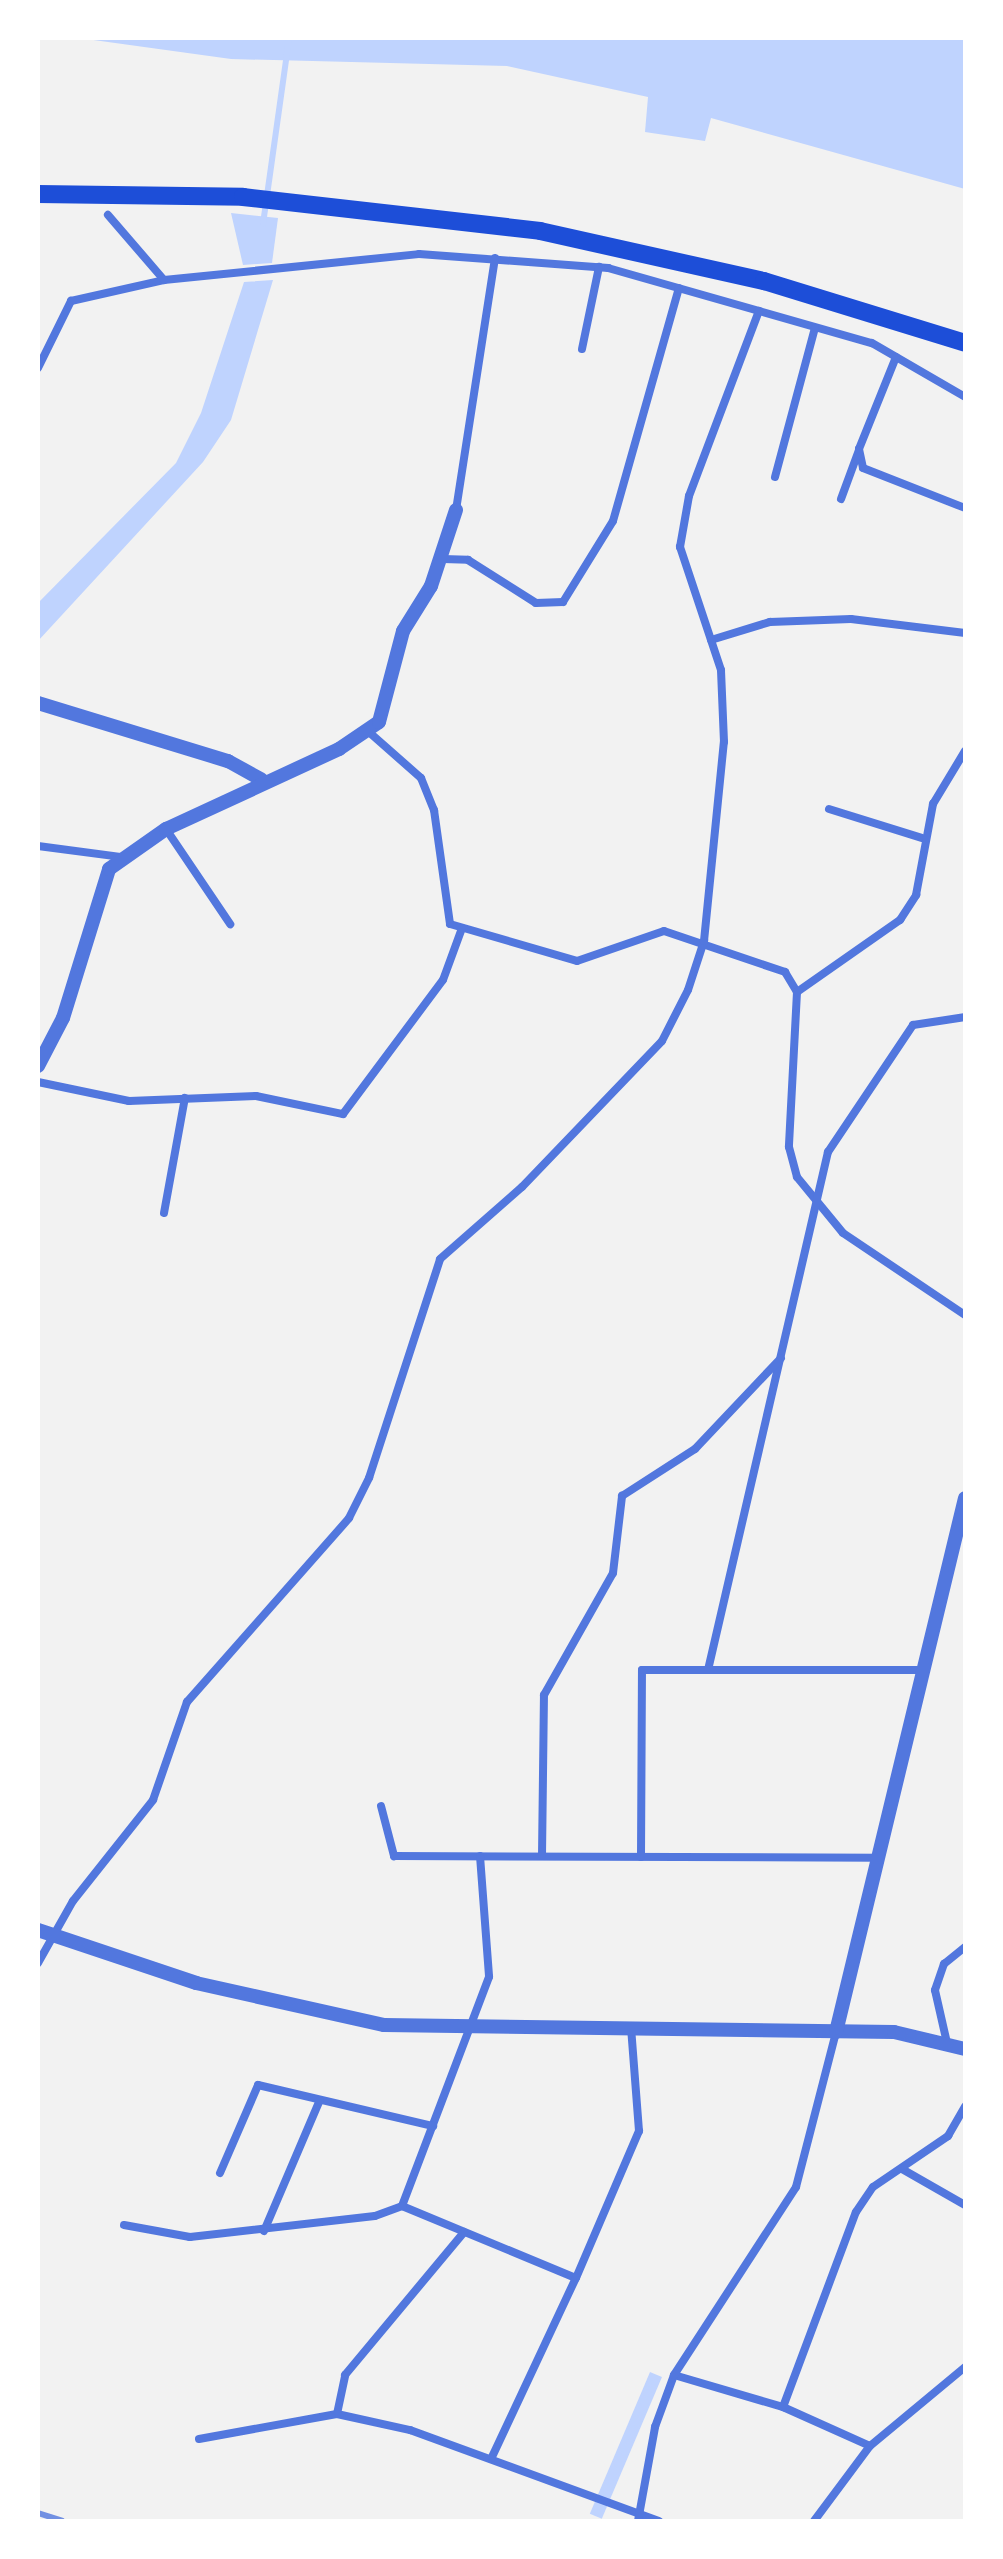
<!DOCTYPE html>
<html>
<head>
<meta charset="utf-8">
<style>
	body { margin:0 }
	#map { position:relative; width:1003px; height:2559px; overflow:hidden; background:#f2f2f2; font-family:"Alegreya Sans",sans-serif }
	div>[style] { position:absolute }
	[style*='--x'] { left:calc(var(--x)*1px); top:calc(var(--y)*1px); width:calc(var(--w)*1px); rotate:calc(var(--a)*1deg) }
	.water>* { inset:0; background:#bfd3fe; transform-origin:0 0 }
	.stream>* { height:6px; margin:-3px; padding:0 3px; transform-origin:3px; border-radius:3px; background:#bfd3fe }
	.minor>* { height:8px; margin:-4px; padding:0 4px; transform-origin:4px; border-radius:4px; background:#5277de }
	.tertiary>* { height:14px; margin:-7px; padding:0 7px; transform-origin:7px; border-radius:7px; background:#5277de }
	.trunk>* { height:18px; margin:-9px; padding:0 9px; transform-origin:9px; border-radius:9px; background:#1d4ed8 }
	.rail>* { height:6px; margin:-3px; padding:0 3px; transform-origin:3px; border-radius:3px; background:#7290e2 }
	span { translate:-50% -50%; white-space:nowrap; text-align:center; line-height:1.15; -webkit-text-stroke:6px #fff; paint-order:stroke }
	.frame { position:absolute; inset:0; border:40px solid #fff; pointer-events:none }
</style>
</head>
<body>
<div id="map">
	<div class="water">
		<div style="clip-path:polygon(79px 38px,965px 38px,965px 189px,711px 118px,705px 141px,645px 132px,648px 97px,507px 66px,231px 59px)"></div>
		<div style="clip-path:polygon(231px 213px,278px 218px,272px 263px,243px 265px)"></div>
		<div style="clip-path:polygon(273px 280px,231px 420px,203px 462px,38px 641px,38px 603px,176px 463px,201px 413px,244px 282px)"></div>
		<div style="left:650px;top:2372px;width:13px;height:154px;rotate:23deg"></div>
	</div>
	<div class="stream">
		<div style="--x:263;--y:224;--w:188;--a:-82"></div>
	</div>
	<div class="minor">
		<div style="--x:164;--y:280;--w:256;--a:-5.8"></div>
		<div style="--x:419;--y:254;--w:190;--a:4.2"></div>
		<div style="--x:608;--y:268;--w:274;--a:15.9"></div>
		<div style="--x:872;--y:343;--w:108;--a:30.1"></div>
		<div style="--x:582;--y:349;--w:84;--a:-78.3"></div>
		<div style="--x:896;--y:357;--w:99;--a:111.9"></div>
		<div style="--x:859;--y:449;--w:19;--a:78"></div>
		<div style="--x:863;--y:468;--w:110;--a:21.4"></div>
		<div style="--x:38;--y:368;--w:75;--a:-63.8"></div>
		<div style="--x:71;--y:301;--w:95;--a:-12.7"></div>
		<div style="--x:164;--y:280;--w:86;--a:-130.7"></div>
		<div style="--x:775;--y:477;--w:154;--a:-75"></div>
		<div style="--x:841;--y:499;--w:52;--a:-69.8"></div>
		<div style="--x:456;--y:510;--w:255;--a:-81.2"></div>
		<div style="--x:443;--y:559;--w:25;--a:2"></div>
		<div style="--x:468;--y:560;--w:80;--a:32.3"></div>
		<div style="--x:536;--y:603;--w:27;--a:-2"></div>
		<div style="--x:563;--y:602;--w:95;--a:-58.3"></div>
		<div style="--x:613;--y:521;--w:242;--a:-74.2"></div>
		<div style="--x:711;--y:640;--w:62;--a:-17"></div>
		<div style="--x:770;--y:622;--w:81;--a:-2.1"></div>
		<div style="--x:851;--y:619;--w:115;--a:7"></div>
		<div style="--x:370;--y:733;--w:68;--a:41.4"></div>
		<div style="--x:421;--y:778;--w:35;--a:68"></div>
		<div style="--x:434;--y:810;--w:115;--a:82"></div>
		<div style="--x:450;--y:924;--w:132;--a:16.2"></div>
		<div style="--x:577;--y:961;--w:92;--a:-19"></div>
		<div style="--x:664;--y:931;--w:128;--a:18.7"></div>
		<div style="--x:785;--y:972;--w:23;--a:59"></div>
		<div style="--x:797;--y:992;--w:155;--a:93"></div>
		<div style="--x:789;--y:1147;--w:31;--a:75"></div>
		<div style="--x:797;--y:1177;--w:72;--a:50.6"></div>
		<div style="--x:843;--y:1233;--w:147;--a:33.9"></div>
		<div style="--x:829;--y:809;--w:97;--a:17.3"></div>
		<div style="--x:166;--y:829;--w:115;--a:56"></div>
		<div style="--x:38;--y:846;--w:85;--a:7.5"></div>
		<div style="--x:797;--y:992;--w:126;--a:-35"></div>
		<div style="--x:900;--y:920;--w:30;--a:-57"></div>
		<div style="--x:916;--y:895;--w:93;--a:-79.4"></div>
		<div style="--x:933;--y:804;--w:62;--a:-58.9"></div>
		<div style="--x:38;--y:1082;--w:93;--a:11.8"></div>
		<div style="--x:129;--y:1101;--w:127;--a:-2.3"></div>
		<div style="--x:256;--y:1096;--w:89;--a:11.7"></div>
		<div style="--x:343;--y:1114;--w:167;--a:-53.3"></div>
		<div style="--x:443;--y:980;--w:55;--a:-69.9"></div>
		<div style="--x:164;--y:1213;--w:117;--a:-79.7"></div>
		<div style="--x:708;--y:1670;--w:532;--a:-76.96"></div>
		<div style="--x:828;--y:1152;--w:153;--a:-56.2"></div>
		<div style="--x:913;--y:1025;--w:53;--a:-8.7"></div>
		<div style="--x:381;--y:1806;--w:52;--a:75.4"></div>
		<div style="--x:394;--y:1856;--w:484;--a:0.2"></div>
		<div style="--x:480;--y:1856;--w:121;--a:85.7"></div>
		<div style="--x:489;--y:1977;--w:245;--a:110.8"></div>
		<div style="--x:402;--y:2206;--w:188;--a:22.5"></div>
		<div style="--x:576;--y:2278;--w:160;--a:-66.8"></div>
		<div style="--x:639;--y:2131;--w:103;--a:-94.4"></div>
		<div style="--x:542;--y:1856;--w:161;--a:-89.3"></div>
		<div style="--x:544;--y:1695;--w:140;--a:-60.5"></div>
		<div style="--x:613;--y:1573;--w:78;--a:-83.3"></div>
		<div style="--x:622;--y:1496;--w:87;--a:-32.8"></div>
		<div style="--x:695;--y:1449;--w:125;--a:-46.6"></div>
		<div style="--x:641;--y:1857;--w:187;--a:-89.7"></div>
		<div style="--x:642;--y:1670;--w:281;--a:0"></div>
		<div style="--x:38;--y:1963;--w:71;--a:-60.6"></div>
		<div style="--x:73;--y:1901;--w:129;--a:-51.6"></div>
		<div style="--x:153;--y:1800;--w:104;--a:-70.9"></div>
		<div style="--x:187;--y:1702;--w:245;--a:-48.6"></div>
		<div style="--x:349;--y:1518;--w:45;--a:-63.4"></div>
		<div style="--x:369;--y:1478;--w:230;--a:-72"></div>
		<div style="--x:440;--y:1259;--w:109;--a:-41.3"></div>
		<div style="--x:522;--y:1187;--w:202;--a:-46.2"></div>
		<div style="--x:662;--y:1041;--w:57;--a:-63"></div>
		<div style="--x:688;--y:990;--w:52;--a:-71.9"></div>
		<div style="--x:704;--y:941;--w:200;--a:-84.3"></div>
		<div style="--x:724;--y:742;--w:72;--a:-92.4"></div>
		<div style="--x:721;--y:670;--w:130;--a:-108.4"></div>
		<div style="--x:680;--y:547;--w:52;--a:-80"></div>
		<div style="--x:689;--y:496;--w:198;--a:-69.3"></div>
		<div style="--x:947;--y:2043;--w:54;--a:-102.8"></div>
		<div style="--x:935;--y:1990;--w:28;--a:-71"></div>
		<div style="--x:944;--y:1964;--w:27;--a:-39"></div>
		<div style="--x:902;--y:2169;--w:73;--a:29.7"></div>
		<div style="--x:220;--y:2173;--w:96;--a:-66.6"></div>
		<div style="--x:258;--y:2085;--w:180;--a:13.2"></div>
		<div style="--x:124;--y:2225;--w:67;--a:10.3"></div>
		<div style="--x:190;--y:2237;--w:186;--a:-6.5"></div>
		<div style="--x:375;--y:2216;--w:29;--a:-20"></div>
		<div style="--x:264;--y:2231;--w:142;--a:-66.9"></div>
		<div style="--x:674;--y:2375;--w:114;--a:16.4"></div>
		<div style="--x:783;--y:2407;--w:95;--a:24.1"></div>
		<div style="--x:783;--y:2407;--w:208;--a:-69.5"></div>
		<div style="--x:856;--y:2212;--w:30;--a:-56"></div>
		<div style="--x:873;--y:2187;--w:91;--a:-34.2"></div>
		<div style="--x:948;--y:2136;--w:34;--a:-60"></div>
		<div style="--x:337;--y:2414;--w:40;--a:-78"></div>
		<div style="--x:345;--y:2375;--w:186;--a:-50.2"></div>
		<div style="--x:199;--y:2439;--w:140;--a:-10.3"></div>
		<div style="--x:337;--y:2414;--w:75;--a:12.4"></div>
		<div style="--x:410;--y:2430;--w:265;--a:20.1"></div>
		<div style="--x:492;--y:2457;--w:198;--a:-64.9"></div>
		<div style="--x:638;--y:2521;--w:96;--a:-79.7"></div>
		<div style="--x:655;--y:2427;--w:55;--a:-69.9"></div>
		<div style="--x:674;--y:2375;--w:224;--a:-57"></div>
		<div style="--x:796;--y:2187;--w:160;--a:-75.5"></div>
		<div style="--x:814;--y:2521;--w:94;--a:-53.3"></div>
		<div style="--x:870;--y:2446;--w:124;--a:-39.7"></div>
	</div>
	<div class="tertiary">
		<div style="--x:38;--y:703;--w:199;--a:17"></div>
		<div style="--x:228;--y:761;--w:38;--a:29"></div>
		<div style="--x:38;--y:1066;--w:54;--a:-62.5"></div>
		<div style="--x:63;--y:1018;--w:156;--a:-72.8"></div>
		<div style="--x:109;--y:869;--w:70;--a:-35.1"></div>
		<div style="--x:166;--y:829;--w:191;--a:-24.8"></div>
		<div style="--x:339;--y:749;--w:48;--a:-34"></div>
		<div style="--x:379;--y:722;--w:94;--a:-75.2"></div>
		<div style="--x:403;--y:631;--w:53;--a:-58.1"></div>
		<div style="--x:431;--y:586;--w:80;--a:-71.8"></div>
		<div style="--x:38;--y:1930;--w:167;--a:18.5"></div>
		<div style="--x:196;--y:1983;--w:193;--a:12.6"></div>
		<div style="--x:384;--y:2025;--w:510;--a:0.79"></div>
		<div style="--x:894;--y:2032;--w:73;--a:13.5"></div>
		<div style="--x:836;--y:2032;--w:549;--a:-76.42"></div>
	</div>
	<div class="trunk">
		<div style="--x:38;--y:194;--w:205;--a:0.8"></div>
		<div style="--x:243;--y:197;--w:299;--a:6.5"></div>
		<div style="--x:540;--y:231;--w:230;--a:12.6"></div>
		<div style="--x:764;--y:281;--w:210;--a:17.1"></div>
	</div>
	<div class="rail">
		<div style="--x:38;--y:2513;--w:25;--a:18"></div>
	</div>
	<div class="frame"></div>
</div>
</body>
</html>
